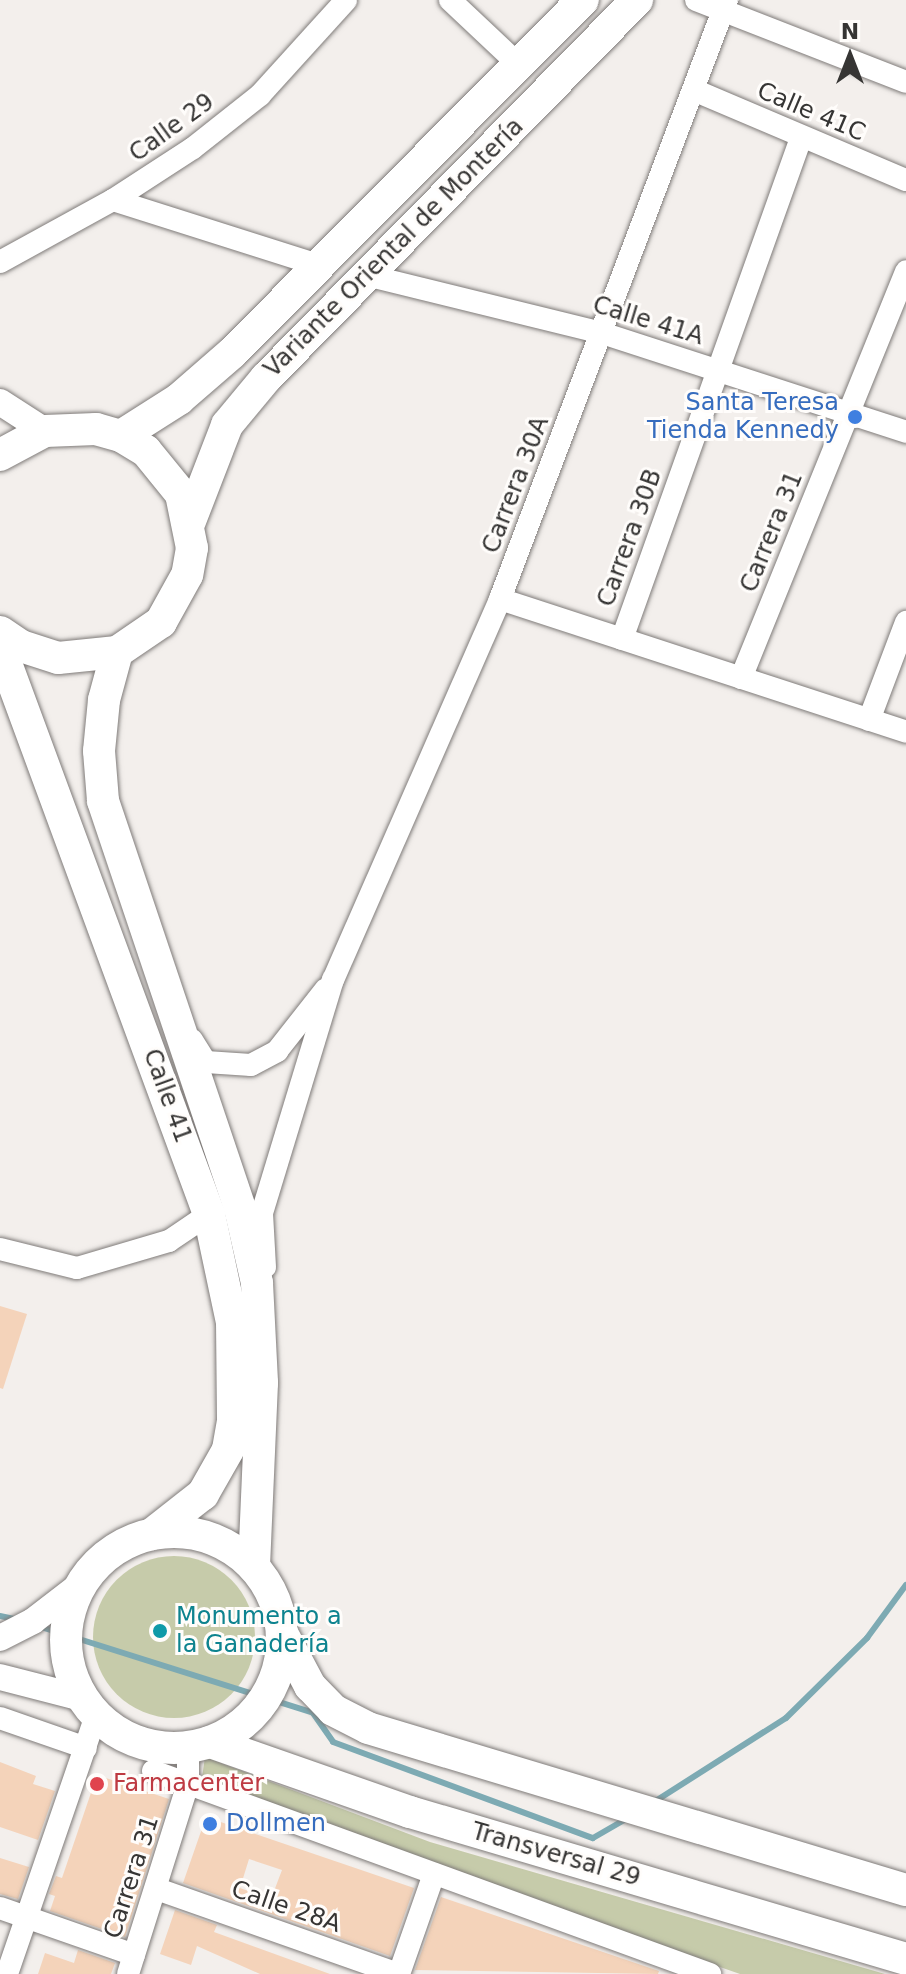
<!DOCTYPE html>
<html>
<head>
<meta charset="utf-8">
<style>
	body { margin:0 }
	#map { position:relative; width:906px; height:1974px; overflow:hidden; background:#f3efec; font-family:"DejaVu Sans",sans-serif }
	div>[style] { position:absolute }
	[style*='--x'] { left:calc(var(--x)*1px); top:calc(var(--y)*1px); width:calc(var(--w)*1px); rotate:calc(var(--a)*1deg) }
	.green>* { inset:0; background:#c6cbaa }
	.round { border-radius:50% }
	.stream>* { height:6px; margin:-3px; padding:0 3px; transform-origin:3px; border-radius:3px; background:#7daab3 }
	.building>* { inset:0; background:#f4d3ba }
	.roads { filter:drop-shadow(0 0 2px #7f7b79) drop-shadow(0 0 2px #7f7b79) }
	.minor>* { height:22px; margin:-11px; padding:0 11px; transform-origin:11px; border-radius:11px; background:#fff }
	.major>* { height:26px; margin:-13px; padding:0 13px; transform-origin:13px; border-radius:13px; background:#fff }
	.highway>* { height:32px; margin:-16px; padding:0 16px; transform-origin:16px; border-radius:16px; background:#fff }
	.highway>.ring { margin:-16px; padding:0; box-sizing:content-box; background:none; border:32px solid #fff; border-radius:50% }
	.dots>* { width:22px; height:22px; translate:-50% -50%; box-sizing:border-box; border:4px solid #fffdfb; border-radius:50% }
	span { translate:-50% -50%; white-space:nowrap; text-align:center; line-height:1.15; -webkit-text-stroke:6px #fffdfb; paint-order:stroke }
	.street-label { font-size:24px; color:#363534 }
	.shop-label { font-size:24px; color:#366cbe }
	.right { translate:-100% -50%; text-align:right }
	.left { translate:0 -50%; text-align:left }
	.culture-label { font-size:24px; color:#0d838f }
	.health-label { font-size:24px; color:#be3a42 }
	.north { position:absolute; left:810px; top:16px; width:80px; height:80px; -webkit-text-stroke:6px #fffdfb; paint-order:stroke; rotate:0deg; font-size:22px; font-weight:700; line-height:32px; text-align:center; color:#363534 }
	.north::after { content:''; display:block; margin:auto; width:28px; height:36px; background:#363534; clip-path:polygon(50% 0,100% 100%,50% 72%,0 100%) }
</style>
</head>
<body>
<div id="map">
	<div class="green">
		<div class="round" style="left:93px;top:1556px;width:162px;height:162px"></div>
		<div style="clip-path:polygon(205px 1757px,430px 1842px,885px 1974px,740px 1974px,201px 1785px)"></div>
	</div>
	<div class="stream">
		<div style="--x:0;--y:1616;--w:19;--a:12"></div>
		<div style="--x:41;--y:1627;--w:285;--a:17.5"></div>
		<div style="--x:313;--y:1713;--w:35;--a:55"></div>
		<div style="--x:333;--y:1742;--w:277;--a:20.3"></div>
		<div style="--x:593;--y:1838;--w:39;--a:-30"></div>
		<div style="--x:654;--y:1802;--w:156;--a:-32.5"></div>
		<div style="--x:786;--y:1718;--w:114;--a:-44.6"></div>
		<div style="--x:867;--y:1638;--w:66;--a:-53.7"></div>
	</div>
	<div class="building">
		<div style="clip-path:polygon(0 1306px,27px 1314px,3px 1389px,0 1388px)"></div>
		<div style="clip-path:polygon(0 1762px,36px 1776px,33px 1784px,55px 1791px,38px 1840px,0 1827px)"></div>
		<div style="clip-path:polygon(97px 1775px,169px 1799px,125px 1937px,50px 1911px,55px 1896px,49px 1894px,56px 1876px,62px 1878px)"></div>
		<div style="clip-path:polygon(evenodd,206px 1817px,414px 1888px,390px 1956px,183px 1883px,206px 1817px,249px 1859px,282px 1870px,271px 1899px,240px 1888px,249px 1859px)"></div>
		<div style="clip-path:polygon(0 1858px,29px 1867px,18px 1899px,0 1894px)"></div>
		<div style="clip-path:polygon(441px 1897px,659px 1971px,658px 1974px,415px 1970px)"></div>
		<div style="clip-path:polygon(175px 1910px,217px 1925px,214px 1932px,330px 1974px,260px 1974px,197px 1946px,191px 1965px,160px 1954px)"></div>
		<div style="clip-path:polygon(78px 1950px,115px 1963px,111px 1974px,38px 1974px,45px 1953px,74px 1963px)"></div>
	</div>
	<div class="roads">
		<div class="minor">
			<div style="--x:450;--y:0;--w:93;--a:43.3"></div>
			<div style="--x:696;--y:0;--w:225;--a:21.3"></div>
			<div style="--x:696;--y:91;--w:228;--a:23"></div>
			<div style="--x:113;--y:200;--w:215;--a:17.6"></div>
			<div style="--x:0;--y:262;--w:129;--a:-28.8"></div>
			<div style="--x:113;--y:200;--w:95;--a:-33"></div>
			<div style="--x:193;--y:148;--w:85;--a:-38.3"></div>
			<div style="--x:260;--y:95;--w:128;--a:-47.8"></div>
			<div style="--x:370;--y:276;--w:239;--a:13.8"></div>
			<div style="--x:602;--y:333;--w:320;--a:18"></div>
			<div style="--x:500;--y:599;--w:427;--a:18.1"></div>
			<div style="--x:622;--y:639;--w:532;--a:-70.34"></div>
			<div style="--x:741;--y:678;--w:439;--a:-67.9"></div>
			<div style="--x:869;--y:720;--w:105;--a:-69.3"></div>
			<div style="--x:192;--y:1040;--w:26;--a:58"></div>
			<div style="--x:206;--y:1062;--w:45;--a:3.8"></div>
			<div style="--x:251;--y:1065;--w:30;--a:-28"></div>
			<div style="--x:277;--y:1051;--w:78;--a:-51.8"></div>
			<div style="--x:0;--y:1249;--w:79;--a:13.9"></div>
			<div style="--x:77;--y:1268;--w:96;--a:-16.4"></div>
			<div style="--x:169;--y:1241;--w:48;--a:-34"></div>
			<div style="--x:265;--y:1267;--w:54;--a:-93.2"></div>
			<div style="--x:262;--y:1213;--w:244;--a:-73.1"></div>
			<div style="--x:333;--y:980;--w:416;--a:-66.3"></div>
			<div style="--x:500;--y:599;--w:641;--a:-69.25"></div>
			<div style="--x:0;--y:1718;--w:91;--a:19.2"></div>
			<div style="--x:153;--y:1771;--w:593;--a:20.02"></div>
			<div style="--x:157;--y:1889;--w:256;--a:19.4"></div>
			<div style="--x:0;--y:1908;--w:142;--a:19.3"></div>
			<div style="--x:7;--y:1974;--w:274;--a:-71"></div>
			<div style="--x:128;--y:1974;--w:199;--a:-72.5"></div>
			<div style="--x:188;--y:1784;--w:36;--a:-90"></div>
			<div style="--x:399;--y:1974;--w:106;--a:-70.7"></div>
		</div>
		<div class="major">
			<div style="--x:0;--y:402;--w:54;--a:32.8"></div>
			<div style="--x:0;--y:1638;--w:37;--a:-27"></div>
			<div style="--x:33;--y:1621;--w:61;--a:-37.6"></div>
			<div style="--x:0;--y:1677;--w:85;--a:14.4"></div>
		</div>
		<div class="highway">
			<div style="--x:121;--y:436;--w:69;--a:-32.5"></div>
			<div style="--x:179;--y:399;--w:70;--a:-41"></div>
			<div style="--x:232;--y:353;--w:498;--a:-45.2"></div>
			<div style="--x:0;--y:455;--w:51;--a:-28.1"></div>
			<div style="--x:45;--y:431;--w:51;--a:-2.2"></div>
			<div style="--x:96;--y:429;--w:26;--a:16"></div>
			<div style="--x:121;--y:436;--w:29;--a:31"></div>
			<div style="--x:146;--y:451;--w:55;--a:50.9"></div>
			<div style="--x:181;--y:494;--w:55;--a:78.5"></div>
			<div style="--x:192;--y:548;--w:27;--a:100"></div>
			<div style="--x:187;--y:575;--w:54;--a:119"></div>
			<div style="--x:161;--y:622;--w:53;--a:145.7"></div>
			<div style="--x:117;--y:652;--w:59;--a:174.2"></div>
			<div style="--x:58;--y:658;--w:39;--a:-162"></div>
			<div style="--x:21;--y:646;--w:25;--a:-146"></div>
			<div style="--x:190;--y:521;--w:103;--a:-68.9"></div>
			<div style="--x:227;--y:425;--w:61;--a:-50.3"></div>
			<div style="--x:266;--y:378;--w:530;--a:-45.54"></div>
			<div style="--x:0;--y:647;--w:604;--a:69.77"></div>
			<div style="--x:209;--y:1214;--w:110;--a:78"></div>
			<div style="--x:232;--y:1322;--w:99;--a:89.4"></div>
			<div style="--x:233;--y:1421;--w:29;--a:100"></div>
			<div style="--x:228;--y:1450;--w:51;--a:119.6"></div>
			<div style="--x:203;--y:1494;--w:65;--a:141.9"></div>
			<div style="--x:117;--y:652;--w:50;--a:105.2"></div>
			<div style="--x:104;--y:700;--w:51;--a:95.6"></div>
			<div style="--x:99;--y:751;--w:50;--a:85.4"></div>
			<div style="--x:103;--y:801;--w:429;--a:71.4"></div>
			<div style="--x:240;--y:1208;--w:77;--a:77.2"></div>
			<div style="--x:257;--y:1283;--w:100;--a:87.1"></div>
			<div style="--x:262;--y:1383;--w:184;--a:92.5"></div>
			<div class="ring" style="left:66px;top:1532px;width:184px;height:184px"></div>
			<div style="--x:283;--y:1635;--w:58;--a:62.1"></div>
			<div style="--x:310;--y:1686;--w:33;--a:46"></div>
			<div style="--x:333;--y:1710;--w:39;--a:27"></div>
			<div style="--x:368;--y:1728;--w:562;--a:16.76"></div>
			<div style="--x:210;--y:1742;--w:212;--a:19.3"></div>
			<div style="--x:410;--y:1812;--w:517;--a:16.51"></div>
		</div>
	</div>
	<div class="dots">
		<div style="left:855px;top:417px;background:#3f7fe0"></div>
		<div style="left:160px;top:1631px;background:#0f9aa8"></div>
		<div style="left:97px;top:1784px;background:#e0444e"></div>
		<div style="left:210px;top:1824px;background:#3f7fe0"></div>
	</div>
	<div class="street-label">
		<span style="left:811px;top:112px;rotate:23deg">Calle 41C</span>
		<span style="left:172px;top:128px;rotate:-36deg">Calle 29</span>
		<span style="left:394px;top:248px;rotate:-45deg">Variante Oriental de Montería</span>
		<span style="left:648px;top:321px;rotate:17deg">Calle 41A</span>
		<span style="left:516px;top:485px;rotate:-69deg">Carrera 30A</span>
		<span style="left:772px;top:532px;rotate:-68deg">Carrera 31</span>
		<span style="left:630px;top:538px;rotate:-70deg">Carrera 30B</span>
		<span style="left:167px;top:1096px;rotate:70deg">Calle 41</span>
		<span style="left:556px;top:1855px;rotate:16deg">Transversal 29</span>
		<span style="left:132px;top:1877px;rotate:-72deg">Carrera 31</span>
		<span style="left:286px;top:1907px;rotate:19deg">Calle 28A</span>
	</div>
	<div class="shop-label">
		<span class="right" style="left:839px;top:417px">Santa Teresa<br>Tienda Kennedy</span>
		<span class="left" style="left:226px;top:1824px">Dollmen</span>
	</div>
	<div class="culture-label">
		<span class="left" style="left:176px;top:1631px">Monumento a<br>la Ganadería</span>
	</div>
	<div class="health-label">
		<span class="left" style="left:113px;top:1784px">Farmacenter</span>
	</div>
	<div class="north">N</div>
</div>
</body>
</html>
